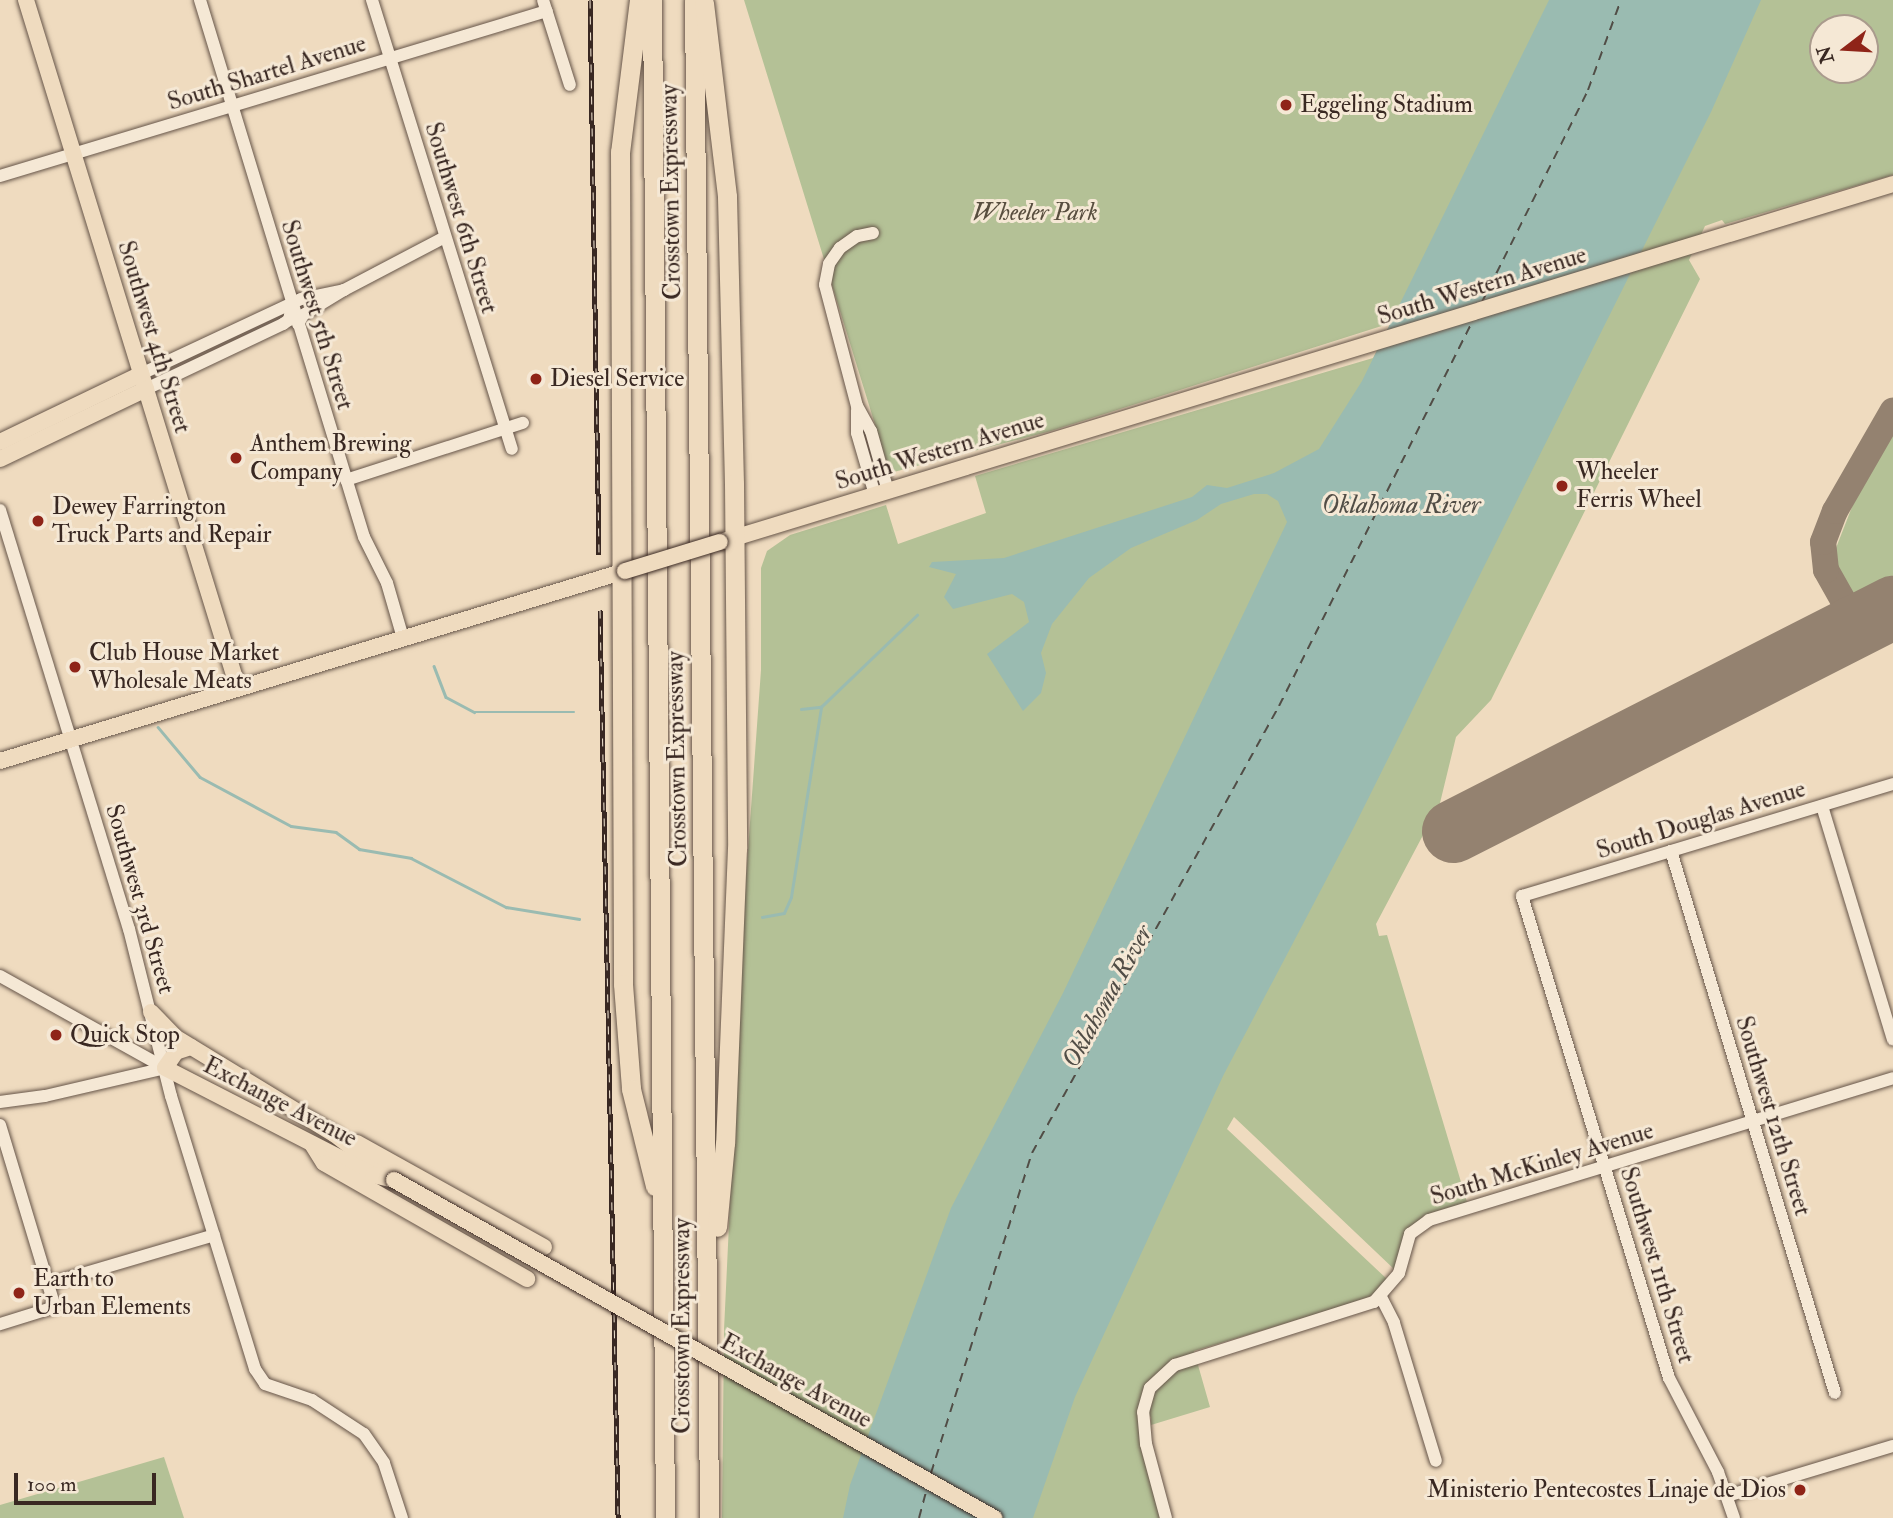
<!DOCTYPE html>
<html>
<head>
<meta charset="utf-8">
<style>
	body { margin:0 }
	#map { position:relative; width:1893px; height:1518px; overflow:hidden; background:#efdbbf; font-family:"IM FELL Double Pica",serif }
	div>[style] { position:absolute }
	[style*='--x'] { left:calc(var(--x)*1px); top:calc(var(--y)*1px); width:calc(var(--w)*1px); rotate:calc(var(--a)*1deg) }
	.green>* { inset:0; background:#b4c196 }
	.water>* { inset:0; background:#9abbb1 }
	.stream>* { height:2.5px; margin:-1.25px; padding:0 1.25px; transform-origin:1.25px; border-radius:1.25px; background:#9abbb1 }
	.ferry>* { height:2px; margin-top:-1px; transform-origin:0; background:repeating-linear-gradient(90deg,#514d46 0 9px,transparent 0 16px) }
	.taxiway>* { height:26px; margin:-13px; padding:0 13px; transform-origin:13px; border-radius:13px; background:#948270 }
	.runway>* { height:63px; margin:-31.5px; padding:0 31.5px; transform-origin:31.5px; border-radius:31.5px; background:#948270 }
	.roads { filter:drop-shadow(0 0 2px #665549) drop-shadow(0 0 2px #665549) }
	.minor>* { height:12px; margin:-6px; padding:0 6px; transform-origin:6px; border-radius:6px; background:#f5e8d5 }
	.major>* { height:16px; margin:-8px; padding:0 8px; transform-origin:8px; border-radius:8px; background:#efdbbf }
	.highway>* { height:19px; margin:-9.5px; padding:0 9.5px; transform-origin:9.5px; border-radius:9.5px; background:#efdbbf }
	.rail>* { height:5px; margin-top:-2.5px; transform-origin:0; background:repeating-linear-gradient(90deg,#f5e8d5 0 8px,#392822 0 16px); box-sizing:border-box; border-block:2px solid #392822 }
	.bridges { filter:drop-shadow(0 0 2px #392822) drop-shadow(0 0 2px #392822) }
	.major-bridge>* { height:16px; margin:-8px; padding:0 8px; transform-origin:8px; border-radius:8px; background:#efdbbf }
	.dots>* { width:19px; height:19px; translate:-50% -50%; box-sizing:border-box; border:4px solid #f5e8d5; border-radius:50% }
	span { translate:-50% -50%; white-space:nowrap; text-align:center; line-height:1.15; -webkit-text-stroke:6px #f5e8d5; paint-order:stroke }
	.street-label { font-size:24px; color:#392822 }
	.poi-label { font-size:24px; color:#392822 }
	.left { translate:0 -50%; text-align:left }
	.right { translate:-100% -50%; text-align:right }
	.park-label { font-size:24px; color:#584e3f; font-style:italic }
	.water-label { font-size:26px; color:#514d46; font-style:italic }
	.north { position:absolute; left:1809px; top:14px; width:70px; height:70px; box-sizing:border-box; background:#f5e8d5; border:2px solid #aa9b8d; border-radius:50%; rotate:253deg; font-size:19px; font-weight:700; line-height:28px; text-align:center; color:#392822 }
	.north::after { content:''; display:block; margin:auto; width:24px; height:32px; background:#8f2418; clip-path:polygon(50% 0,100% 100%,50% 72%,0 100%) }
	.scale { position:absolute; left:14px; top:1473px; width:142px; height:32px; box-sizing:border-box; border:4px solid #392822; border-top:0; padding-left:9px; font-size:21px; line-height:24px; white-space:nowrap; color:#392822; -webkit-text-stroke:5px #f5e8d5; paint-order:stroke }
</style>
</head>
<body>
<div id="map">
	<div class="green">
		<div style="clip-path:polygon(evenodd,744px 0,1893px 0,1893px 175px,1725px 224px,1722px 220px,1705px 226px,1689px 260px,1700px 279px,1491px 700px,1456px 737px,1440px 803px,1376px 924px,1379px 936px,1387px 935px,1467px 1202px,1431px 1213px,1409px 1227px,1395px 1270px,1234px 1117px,1227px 1129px,1388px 1280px,1375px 1294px,1360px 1301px,1194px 1351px,1210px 1407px,1151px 1425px,1151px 1417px,1139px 1408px,1141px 1449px,1160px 1518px,722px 1518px,724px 1330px,744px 906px,761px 670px,761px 568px,767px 551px,790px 535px,886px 505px,898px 544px,986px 513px,975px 476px,1373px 358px,1391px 323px,1051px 431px,890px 473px,744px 0,1823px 28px,1865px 28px,1865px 70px,1823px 70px,1823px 28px)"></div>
		<div style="clip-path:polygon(1893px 427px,1893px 581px,1853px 600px,1836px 563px,1836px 548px,1864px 476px)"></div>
		<div style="clip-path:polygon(164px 1457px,184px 1518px,0 1518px,0 1505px)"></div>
	</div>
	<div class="water">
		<div style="clip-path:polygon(1549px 0,1761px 0,1711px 112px,1354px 827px,1223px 1076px,1075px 1397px,1033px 1518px,843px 1518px,850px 1485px,951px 1208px,1063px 993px,1287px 522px,1278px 501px,1267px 494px,1254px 494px,1221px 504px,1197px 520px,1131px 548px,1089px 578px,1052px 624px,1041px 653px,1046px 673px,1041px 693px,1023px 711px,987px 654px,1029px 622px,1024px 602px,1012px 594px,953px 609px,944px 597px,956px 574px,929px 567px,932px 562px,1004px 558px,1192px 497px,1207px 485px,1227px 488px,1274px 473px,1319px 449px,1362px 381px)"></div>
	</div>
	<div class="stream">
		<div style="--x:434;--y:666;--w:33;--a:69"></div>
		<div style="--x:446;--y:697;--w:32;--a:28"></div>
		<div style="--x:474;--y:712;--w:100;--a:0"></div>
		<div style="--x:801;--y:709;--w:20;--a:-6"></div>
		<div style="--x:821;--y:707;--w:133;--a:-43.8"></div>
		<div style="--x:158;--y:727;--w:65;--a:50"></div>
		<div style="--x:200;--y:777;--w:103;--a:28.3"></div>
		<div style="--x:291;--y:826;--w:45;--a:7.6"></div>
		<div style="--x:336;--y:832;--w:29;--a:36"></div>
		<div style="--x:359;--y:849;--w:53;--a:9.8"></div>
		<div style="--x:411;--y:858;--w:107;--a:27.3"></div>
		<div style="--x:506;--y:907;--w:74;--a:9.3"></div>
		<div style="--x:762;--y:917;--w:22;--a:-10"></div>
		<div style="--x:784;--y:913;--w:17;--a:-66"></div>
		<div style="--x:791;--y:897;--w:192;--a:-81"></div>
	</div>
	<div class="ferry">
		<div style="--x:1482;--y:302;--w:237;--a:-63.4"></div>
		<div style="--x:1588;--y:90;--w:96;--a:-69.9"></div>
		<div style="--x:931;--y:1473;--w:336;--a:-72.5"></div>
		<div style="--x:1032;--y:1153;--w:511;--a:-61.08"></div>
		<div style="--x:1279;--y:706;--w:432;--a:-63.3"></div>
		<div style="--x:919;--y:1518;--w:31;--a:-75"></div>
	</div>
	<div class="taxiway">
		<div style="--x:1857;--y:625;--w:63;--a:-119.4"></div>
		<div style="--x:1826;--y:570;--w:28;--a:-96"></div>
		<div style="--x:1823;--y:542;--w:33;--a:-69"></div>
		<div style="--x:1835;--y:511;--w:116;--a:-60.1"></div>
	</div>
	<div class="runway">
		<div style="--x:1453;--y:831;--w:494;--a:-27"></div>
	</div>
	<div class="roads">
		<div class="minor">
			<div style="--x:200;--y:0;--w:561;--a:73.02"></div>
			<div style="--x:364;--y:537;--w:51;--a:63.4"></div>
			<div style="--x:387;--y:583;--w:57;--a:73.8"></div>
			<div style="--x:372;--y:0;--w:470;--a:72.7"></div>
			<div style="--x:543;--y:0;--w:89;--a:72.4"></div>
			<div style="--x:0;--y:176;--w:571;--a:-16.79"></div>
			<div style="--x:873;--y:233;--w:16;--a:169"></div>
			<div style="--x:857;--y:236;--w:21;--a:145"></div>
			<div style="--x:840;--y:248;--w:19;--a:125"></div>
			<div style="--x:829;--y:264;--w:21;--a:101"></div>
			<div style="--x:825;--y:285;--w:125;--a:75.2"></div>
			<div style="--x:857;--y:406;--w:29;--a:61"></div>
			<div style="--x:871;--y:431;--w:62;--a:74.2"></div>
			<div style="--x:298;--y:324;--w:10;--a:-61"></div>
			<div style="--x:303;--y:315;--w:48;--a:-31.4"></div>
			<div style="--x:344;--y:290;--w:114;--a:-27.7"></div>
			<div style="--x:141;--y:374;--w:177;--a:-25.1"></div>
			<div style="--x:301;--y:299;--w:44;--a:-11.8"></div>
			<div style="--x:146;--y:389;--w:152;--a:-25.4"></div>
			<div style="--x:283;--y:324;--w:7;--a:-34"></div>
			<div style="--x:289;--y:320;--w:15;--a:-79"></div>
			<div style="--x:857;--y:410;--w:23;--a:90"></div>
			<div style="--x:857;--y:433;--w:65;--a:73.8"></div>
			<div style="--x:346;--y:480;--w:186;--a:-17.9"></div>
			<div style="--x:0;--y:510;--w:438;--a:72.9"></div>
			<div style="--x:129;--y:929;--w:172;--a:75.9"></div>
			<div style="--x:171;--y:1096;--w:286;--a:72.9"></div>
			<div style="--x:255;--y:1369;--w:18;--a:56"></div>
			<div style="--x:265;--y:1384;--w:50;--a:18.8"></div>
			<div style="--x:312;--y:1400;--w:62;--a:33.2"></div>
			<div style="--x:364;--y:1434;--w:35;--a:55"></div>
			<div style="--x:384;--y:1463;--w:58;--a:71.9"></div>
			<div style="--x:1822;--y:806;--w:244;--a:73.1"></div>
			<div style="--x:1671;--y:851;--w:566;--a:73.17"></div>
			<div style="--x:0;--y:976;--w:189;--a:29.1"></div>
			<div style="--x:0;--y:1102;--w:45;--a:-7.6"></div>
			<div style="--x:45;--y:1096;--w:123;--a:-13.1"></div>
			<div style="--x:0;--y:1125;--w:190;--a:73.2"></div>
			<div style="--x:55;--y:1307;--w:58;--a:162.8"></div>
			<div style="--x:48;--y:1284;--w:173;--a:-16.4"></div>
			<div style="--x:1381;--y:1297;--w:29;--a:63"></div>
			<div style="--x:1394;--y:1323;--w:144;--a:73.1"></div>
			<div style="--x:1727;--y:1496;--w:173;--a:-16.8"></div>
			<div style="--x:1166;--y:1518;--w:77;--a:-105.1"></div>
			<div style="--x:1146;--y:1444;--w:32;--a:-95"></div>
			<div style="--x:1143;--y:1412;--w:25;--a:-74"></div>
			<div style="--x:1150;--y:1388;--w:34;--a:-43"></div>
			<div style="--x:1175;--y:1365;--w:209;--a:-17.6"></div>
			<div style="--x:1374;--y:1302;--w:38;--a:-49"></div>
			<div style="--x:1399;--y:1273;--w:41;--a:-74.2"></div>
			<div style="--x:1410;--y:1234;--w:24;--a:-36"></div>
			<div style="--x:1429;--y:1220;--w:485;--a:-17"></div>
			<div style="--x:1734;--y:1518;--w:49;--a:-109.2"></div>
			<div style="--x:1718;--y:1472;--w:106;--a:-117.5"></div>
			<div style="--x:1669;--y:1378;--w:504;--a:-106.96"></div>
			<div style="--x:1522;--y:896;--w:388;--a:-16.8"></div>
		</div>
		<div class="major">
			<div style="--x:26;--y:0;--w:720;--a:72.87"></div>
			<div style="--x:0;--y:442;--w:157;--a:-25.7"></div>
			<div style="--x:0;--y:459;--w:162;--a:-25.6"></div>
			<div style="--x:724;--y:541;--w:1222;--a:-16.98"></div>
			<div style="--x:0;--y:761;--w:653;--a:-16.91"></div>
			<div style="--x:151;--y:1012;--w:35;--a:46"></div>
			<div style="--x:175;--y:1037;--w:186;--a:31.4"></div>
			<div style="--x:334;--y:1134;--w:76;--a:37.5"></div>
			<div style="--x:191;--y:1047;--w:16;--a:162"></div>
			<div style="--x:176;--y:1052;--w:19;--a:125"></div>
			<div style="--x:165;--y:1068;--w:234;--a:27.2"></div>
			<div style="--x:373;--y:1175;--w:22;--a:13"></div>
			<div style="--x:357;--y:1143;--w:214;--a:29.1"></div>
			<div style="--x:312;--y:1144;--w:22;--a:58"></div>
			<div style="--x:324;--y:1163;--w:234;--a:29.7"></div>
		</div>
		<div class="highway">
			<div style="--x:639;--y:0;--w:153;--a:97.1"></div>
			<div style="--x:620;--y:152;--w:832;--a:89.79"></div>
			<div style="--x:623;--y:984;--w:105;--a:85.6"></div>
			<div style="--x:631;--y:1089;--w:100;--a:76.1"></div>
			<div style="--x:652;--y:0;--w:1518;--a:89.51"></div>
			<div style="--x:694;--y:0;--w:1518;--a:89.43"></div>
			<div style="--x:704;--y:3;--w:195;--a:83.2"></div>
			<div style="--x:727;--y:197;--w:287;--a:88.6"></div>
			<div style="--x:734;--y:484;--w:364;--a:89.5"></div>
			<div style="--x:737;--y:848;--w:295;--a:92.3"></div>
			<div style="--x:725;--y:1143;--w:84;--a:95.4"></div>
		</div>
	</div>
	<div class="rail">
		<div style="--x:590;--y:0;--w:555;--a:89.07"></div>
		<div style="--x:600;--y:610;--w:908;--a:88.86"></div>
	</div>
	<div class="bridges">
		<div class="major-bridge">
			<div style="--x:625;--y:571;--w:99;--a:-17"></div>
			<div style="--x:394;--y:1180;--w:689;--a:29.39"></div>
		</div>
	</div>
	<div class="dots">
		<div style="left:1286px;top:105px;background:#8f2418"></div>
		<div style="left:536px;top:379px;background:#8f2418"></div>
		<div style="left:236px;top:458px;background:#8f2418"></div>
		<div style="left:1562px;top:486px;background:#8f2418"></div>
		<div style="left:38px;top:521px;background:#8f2418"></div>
		<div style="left:75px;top:667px;background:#8f2418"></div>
		<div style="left:56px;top:1035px;background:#8f2418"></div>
		<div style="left:19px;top:1293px;background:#8f2418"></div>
		<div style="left:1800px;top:1490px;background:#8f2418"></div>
	</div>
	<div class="street-label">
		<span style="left:267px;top:73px;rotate:-17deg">South Shartel Avenue</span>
		<span style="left:671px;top:192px;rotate:-91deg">Crosstown Expressway</span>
		<span style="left:461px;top:218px;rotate:73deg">Southwest 6th Street</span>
		<span style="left:1482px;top:286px;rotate:-17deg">South Western Avenue</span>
		<span style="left:317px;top:315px;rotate:73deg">Southwest 5th Street</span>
		<span style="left:154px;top:337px;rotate:73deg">Southwest 4th Street</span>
		<span style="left:940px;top:451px;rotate:-17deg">South Western Avenue</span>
		<span style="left:677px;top:759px;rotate:-91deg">Crosstown Expressway</span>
		<span style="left:1701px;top:820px;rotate:-17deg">South Douglas Avenue</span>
		<span style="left:140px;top:899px;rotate:74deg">Southwest 3rd Street</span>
		<span style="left:280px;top:1102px;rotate:27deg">Exchange Avenue</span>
		<span style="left:1773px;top:1116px;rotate:73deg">Southwest 12th Street</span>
		<span style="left:1542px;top:1164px;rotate:-17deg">South McKinley Avenue</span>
		<span style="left:1657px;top:1265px;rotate:73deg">Southwest 11th Street</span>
		<span style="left:682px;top:1326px;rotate:-90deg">Crosstown Expressway</span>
		<span style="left:796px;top:1381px;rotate:29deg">Exchange Avenue</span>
	</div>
	<div class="poi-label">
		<span class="left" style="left:1300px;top:105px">Eggeling Stadium</span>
		<span class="left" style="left:550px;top:379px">Diesel Service</span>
		<span class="left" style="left:250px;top:458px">Anthem Brewing<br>Company</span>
		<span class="left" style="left:1576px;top:486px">Wheeler<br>Ferris Wheel</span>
		<span class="left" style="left:52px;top:521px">Dewey Farrington<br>Truck Parts and Repair</span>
		<span class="left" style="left:89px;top:667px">Club House Market<br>Wholesale Meats</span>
		<span class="left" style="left:70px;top:1035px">Quick Stop</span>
		<span class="left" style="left:33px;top:1293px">Earth to<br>Urban Elements</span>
		<span class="right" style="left:1786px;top:1490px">Ministerio Pentecostes Linaje de Dios</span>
	</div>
	<div class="park-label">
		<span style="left:1035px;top:213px">Wheeler Park</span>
	</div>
	<div class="water-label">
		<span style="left:1401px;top:506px">Oklahoma River</span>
		<span style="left:1108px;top:997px;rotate:-61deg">Oklahoma River</span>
	</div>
	<div class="north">N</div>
	<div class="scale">100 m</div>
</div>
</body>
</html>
